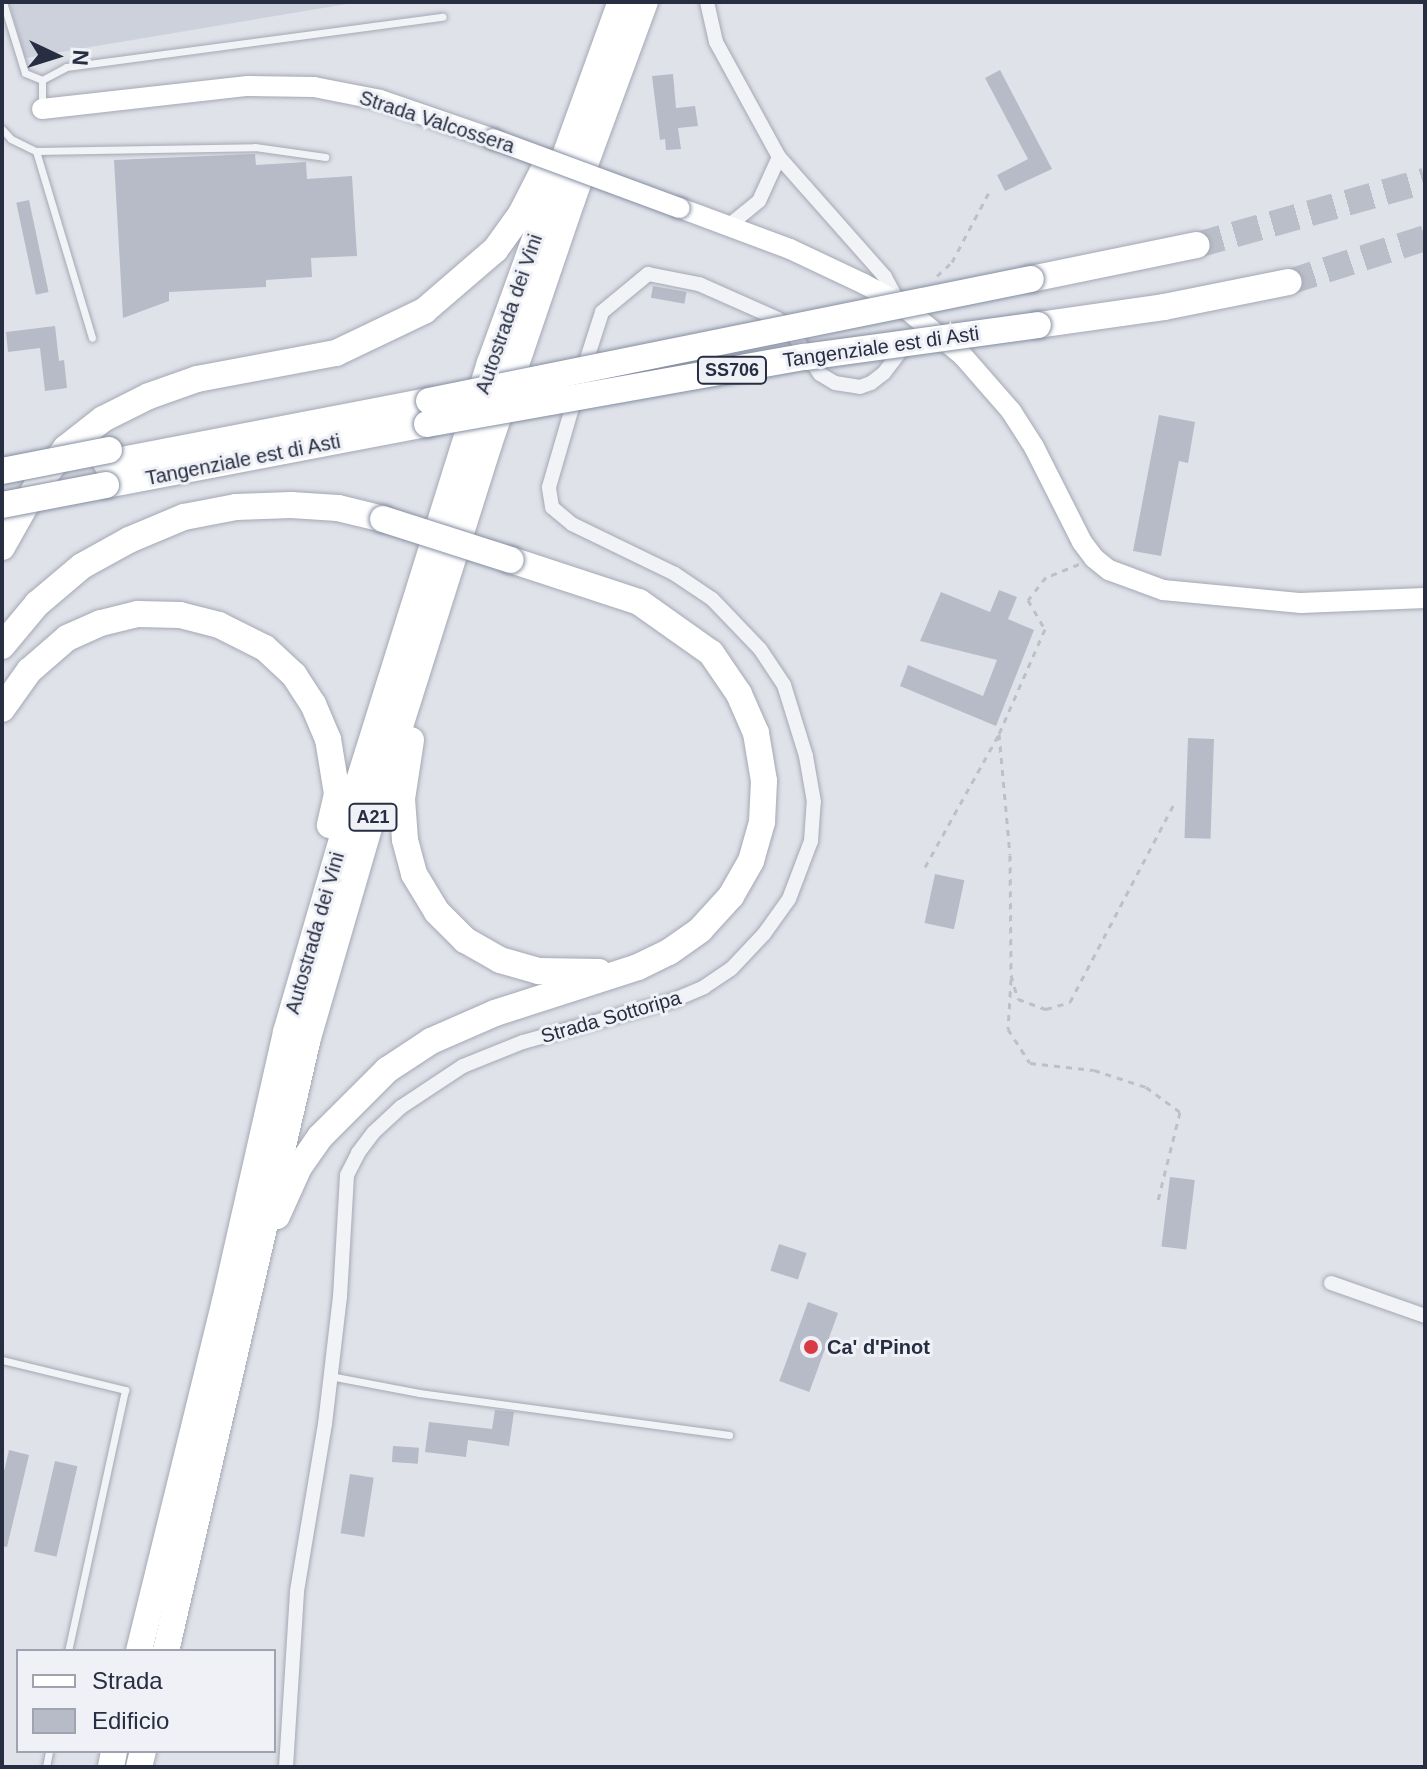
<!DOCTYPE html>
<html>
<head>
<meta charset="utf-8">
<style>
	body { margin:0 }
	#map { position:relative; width:1427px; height:1769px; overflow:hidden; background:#dfe2e9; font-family:Arial,sans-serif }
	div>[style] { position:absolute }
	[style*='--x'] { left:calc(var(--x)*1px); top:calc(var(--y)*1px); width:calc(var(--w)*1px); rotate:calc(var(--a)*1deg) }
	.built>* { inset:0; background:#cdd1dc }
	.building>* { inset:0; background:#b6bbc7; transform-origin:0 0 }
	.highway-tunnel>* { height:26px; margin-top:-13px; transform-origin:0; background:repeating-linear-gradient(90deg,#babec8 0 26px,transparent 0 39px) }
	.path>* { height:3px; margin-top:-1.5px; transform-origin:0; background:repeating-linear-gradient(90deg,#bdc0c8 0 6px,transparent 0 12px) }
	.roads { filter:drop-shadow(0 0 2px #a4a8b4) drop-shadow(0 0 2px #a4a8b4) }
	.lane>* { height:7px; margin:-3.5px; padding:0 3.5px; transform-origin:3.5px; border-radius:3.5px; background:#f2f3f7 }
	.street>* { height:14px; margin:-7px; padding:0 7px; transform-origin:7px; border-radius:7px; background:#f2f3f7 }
	.secondary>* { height:20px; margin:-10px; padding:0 10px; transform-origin:10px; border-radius:10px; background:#fff }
	.highway>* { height:26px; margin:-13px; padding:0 13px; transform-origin:13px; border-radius:13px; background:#fff }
	.bridges { filter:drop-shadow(0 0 2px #858ea1) drop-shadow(0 0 2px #858ea1) }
	.secondary-bridge>* { height:20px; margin:-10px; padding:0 10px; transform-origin:10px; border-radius:10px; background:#fff }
	.highway-bridge>* { height:26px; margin:-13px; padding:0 13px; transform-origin:13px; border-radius:13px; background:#fff }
	.dots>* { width:22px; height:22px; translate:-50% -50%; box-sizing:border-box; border:4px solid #eff1f7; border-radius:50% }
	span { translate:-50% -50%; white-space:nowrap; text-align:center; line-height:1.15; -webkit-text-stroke:6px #eff1f7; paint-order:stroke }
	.shield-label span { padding:2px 6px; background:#eff1f7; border:2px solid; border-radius:6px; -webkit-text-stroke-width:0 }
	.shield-label { font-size:18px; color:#272e42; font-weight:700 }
	.street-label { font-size:20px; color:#272e42 }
	.poi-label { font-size:20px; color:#272e42; font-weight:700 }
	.left { translate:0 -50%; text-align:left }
	.frame { position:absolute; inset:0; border:4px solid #272e42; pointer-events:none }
	.legend { position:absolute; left:16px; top:1649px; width:260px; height:104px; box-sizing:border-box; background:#eff1f7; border:2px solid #9fa3af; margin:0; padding:10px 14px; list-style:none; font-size:24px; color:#272e42 }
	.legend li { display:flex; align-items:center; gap:16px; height:40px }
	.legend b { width:40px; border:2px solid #9fa3af }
	.north { position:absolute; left:16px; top:16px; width:80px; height:80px; -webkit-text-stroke:6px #eff1f7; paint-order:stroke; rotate:94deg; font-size:22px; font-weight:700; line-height:32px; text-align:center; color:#272e42 }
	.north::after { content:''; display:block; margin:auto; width:28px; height:36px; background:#272e42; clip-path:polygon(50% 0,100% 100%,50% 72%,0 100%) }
</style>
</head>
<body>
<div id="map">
	<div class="built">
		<div style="clip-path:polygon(9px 2px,359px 2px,25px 58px)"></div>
	</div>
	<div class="building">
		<div style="clip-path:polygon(1000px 70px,1052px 169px,1005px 191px,997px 175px,1028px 159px,985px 78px)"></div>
		<div style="clip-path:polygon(673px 74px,676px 108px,695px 106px,698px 126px,678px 128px,681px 149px,666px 150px,665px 139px,660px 140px,652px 76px)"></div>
		<div style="clip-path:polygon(255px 154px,256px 165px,306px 162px,307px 179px,352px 176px,357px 256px,311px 258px,312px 277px,266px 280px,266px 287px,169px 292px,169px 301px,123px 318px,114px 160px)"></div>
		<div style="left:29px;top:200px;width:94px;height:13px;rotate:78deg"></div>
		<div style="left:653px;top:286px;width:34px;height:12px;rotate:10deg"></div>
		<div style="clip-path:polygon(55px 326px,59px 361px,64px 360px,67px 388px,45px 391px,40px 348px,8px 352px,6px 332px)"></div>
		<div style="clip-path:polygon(1159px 415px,1195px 422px,1188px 463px,1179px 461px,1161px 556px,1133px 551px)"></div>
		<div style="clip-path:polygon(999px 590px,1017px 597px,1008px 619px,1034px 630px,996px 726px,900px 686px,908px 665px,983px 696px,997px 660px,920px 641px,941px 592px,990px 612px)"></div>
		<div style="left:1188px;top:738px;width:26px;height:100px;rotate:2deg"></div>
		<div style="left:935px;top:874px;width:30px;height:50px;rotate:12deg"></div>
		<div style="left:1170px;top:1177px;width:25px;height:70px;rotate:7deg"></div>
		<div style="left:779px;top:1244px;width:29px;height:28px;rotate:18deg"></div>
		<div style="left:808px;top:1302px;width:32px;height:84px;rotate:20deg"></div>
		<div style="clip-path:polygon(495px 1410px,514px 1412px,509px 1446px,468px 1440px,466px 1457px,425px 1452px,429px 1422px,492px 1429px)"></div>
		<div style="left:393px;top:1446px;width:26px;height:16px;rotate:4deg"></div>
		<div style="clip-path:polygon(9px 1450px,29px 1455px,7px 1547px,2px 1546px,2px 1480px)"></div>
		<div style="left:55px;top:1461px;width:23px;height:93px;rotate:13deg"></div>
		<div style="left:350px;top:1474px;width:24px;height:60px;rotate:9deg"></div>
	</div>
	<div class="highway-tunnel">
		<div style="--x:1197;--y:245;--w:237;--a:-15.7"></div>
		<div style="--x:1289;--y:282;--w:143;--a:-17.9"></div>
	</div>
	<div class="path">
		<div style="--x:937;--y:276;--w:21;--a:-43"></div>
		<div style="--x:952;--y:262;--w:79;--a:-62.1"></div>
		<div style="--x:1079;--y:564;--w:35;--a:158"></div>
		<div style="--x:1046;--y:577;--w:29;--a:128"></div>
		<div style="--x:1028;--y:600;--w:34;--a:60"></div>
		<div style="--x:1045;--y:629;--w:115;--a:113.7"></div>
		<div style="--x:999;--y:734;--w:121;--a:84.8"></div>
		<div style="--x:1010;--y:855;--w:120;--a:89.5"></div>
		<div style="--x:1011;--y:975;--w:25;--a:74"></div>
		<div style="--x:1018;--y:999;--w:30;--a:20"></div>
		<div style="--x:1046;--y:1009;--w:25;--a:-16"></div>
		<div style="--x:1070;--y:1002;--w:224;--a:-62.3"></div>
		<div style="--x:925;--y:867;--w:152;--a:-60.9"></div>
		<div style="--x:1011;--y:979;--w:50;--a:93.4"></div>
		<div style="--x:1008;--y:1029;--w:40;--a:57.1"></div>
		<div style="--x:1030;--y:1063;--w:64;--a:6.2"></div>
		<div style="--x:1094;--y:1070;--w:55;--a:18.1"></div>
		<div style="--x:1146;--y:1087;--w:42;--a:36.3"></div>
		<div style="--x:1180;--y:1112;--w:91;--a:104"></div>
	</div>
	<div class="roads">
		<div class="lane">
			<div style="--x:3;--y:2;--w:74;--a:72.8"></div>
			<div style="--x:25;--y:73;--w:18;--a:22"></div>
			<div style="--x:42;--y:80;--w:27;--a:-28"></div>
			<div style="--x:66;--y:67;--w:380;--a:-7.6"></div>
			<div style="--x:42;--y:80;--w:27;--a:90"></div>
			<div style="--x:2;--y:129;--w:13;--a:48"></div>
			<div style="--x:11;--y:139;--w:28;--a:26"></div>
			<div style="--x:36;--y:151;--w:219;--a:-1"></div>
			<div style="--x:255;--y:147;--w:71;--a:8.1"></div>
			<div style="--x:36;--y:151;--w:195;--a:73.3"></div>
			<div style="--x:2;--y:1360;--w:127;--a:13.7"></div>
			<div style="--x:125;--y:1390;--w:267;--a:102.3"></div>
			<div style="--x:330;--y:1376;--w:91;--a:10.8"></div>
			<div style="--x:419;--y:1393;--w:313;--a:7.7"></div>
			<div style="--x:46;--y:1767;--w:16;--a:-79"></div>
		</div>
		<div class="street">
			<div style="--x:707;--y:2;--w:41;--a:77.3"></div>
			<div style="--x:716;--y:42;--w:131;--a:61.3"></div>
			<div style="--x:779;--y:157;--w:160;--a:48.5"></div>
			<div style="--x:885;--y:277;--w:30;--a:62"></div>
			<div style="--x:727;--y:227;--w:41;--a:-39.1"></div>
			<div style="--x:759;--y:201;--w:48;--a:-65.6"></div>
			<div style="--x:583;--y:371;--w:62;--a:-72.1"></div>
			<div style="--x:602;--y:312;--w:60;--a:-39.6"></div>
			<div style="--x:648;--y:274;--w:52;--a:11.1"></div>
			<div style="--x:699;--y:284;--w:86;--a:23.9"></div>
			<div style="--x:778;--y:319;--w:18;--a:43"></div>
			<div style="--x:791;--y:331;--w:52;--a:56"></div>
			<div style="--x:820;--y:374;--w:17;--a:31"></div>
			<div style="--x:835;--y:383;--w:25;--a:9"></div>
			<div style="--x:860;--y:387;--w:12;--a:-20"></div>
			<div style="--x:871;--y:383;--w:16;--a:-38"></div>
			<div style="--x:884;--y:373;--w:35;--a:-53"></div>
			<div style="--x:1331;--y:1283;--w:100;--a:19.3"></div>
			<div style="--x:286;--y:1767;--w:176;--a:-86.4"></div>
			<div style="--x:297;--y:1591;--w:169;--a:-80.5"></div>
			<div style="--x:325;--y:1424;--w:128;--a:-83.3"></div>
			<div style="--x:340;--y:1297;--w:122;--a:-86.7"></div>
			<div style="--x:347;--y:1175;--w:25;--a:-63"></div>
			<div style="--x:358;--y:1153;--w:26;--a:-53"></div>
			<div style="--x:374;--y:1132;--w:37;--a:-43"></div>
			<div style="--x:401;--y:1107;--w:74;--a:-33.5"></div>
			<div style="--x:463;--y:1066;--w:65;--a:-21.8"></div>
			<div style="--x:523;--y:1042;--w:157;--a:-15.5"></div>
			<div style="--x:674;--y:1000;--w:33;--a:-23"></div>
			<div style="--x:704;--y:987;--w:32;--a:-34"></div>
			<div style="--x:731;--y:969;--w:48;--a:-46.7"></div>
			<div style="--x:764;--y:934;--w:43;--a:-54.5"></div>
			<div style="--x:789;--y:899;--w:62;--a:-69.2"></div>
			<div style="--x:811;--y:841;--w:39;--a:-86"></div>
			<div style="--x:814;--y:802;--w:47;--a:-99.9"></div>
			<div style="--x:806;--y:756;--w:74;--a:-107.2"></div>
			<div style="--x:784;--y:685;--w:43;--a:-123.7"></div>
			<div style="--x:760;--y:649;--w:69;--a:-133.8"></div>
			<div style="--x:712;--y:599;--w:45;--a:-146"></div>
			<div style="--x:675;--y:574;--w:114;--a:-154.1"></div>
			<div style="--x:572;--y:524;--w:26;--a:-140"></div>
			<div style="--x:552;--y:507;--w:20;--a:-99"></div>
			<div style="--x:549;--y:487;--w:97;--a:-73.8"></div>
		</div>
		<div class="secondary">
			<div style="--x:42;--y:109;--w:207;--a:-6.4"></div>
			<div style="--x:248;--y:86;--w:66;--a:0.9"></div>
			<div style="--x:314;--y:87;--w:67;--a:11.1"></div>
			<div style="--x:380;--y:100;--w:120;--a:19"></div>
			<div style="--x:680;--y:208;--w:117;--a:20.4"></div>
			<div style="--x:790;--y:249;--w:82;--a:25.3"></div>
			<div style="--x:864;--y:284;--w:40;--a:28"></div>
			<div style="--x:899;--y:303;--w:83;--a:39.6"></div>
			<div style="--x:963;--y:356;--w:73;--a:48.9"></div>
			<div style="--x:1011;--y:411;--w:43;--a:57.4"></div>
			<div style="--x:1034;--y:447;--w:106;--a:63.2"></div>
			<div style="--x:1082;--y:542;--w:20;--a:53"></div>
			<div style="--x:1094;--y:558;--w:19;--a:39"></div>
			<div style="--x:1109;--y:570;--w:58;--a:20.3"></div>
			<div style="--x:1163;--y:590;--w:139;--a:5.4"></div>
			<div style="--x:1301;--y:603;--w:124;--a:-2.3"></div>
		</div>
		<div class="highway">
			<div style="--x:1031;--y:279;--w:169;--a:-11.6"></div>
			<div style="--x:1038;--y:325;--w:127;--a:-8.1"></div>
			<div style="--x:1164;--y:307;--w:127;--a:-11.3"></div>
			<div style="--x:106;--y:463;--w:329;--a:-10.9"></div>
			<div style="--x:106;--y:485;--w:327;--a:-10.8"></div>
			<div style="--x:2;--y:547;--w:69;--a:-60.5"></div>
			<div style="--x:36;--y:487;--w:49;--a:-52.4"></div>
			<div style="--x:66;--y:448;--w:47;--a:-38.1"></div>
			<div style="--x:103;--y:419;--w:51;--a:-26.6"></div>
			<div style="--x:149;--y:396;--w:51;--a:-19.5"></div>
			<div style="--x:197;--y:379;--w:141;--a:-10.6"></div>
			<div style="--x:336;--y:353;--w:98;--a:-25.5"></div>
			<div style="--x:424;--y:311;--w:94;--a:-40.7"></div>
			<div style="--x:495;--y:250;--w:44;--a:-54.2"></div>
			<div style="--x:521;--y:214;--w:57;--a:-63"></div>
			<div style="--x:2;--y:646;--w:55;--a:-50.2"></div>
			<div style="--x:37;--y:604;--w:59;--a:-40.2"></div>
			<div style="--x:82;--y:566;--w:54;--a:-29"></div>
			<div style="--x:129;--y:540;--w:60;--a:-22.7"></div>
			<div style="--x:184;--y:517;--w:53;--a:-10.9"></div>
			<div style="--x:236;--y:507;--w:55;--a:-2.1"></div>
			<div style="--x:291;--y:505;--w:47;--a:3.7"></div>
			<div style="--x:338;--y:508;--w:46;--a:13.7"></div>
			<div style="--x:2;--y:709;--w:47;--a:-54.6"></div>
			<div style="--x:29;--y:671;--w:50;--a:-41"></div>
			<div style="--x:67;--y:638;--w:37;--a:-24"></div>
			<div style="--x:101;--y:623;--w:38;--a:-14"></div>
			<div style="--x:138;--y:614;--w:42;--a:1.4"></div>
			<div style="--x:180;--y:615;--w:40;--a:14.4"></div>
			<div style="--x:219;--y:625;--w:51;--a:26.6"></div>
			<div style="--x:265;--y:648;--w:40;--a:43"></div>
			<div style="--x:294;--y:675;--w:35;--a:57"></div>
			<div style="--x:313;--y:704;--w:38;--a:67"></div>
			<div style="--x:328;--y:739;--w:56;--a:80.7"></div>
			<div style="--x:337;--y:794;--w:32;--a:103"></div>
			<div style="--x:411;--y:740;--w:60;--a:98.7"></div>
			<div style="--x:402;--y:799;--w:41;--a:85.8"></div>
			<div style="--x:405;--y:840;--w:35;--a:75"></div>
			<div style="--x:414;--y:874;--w:44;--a:58.8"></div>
			<div style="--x:437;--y:912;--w:40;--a:45"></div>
			<div style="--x:465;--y:940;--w:40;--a:29.7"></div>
			<div style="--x:500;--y:960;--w:41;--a:15.8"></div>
			<div style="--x:539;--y:971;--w:60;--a:1"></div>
			<div style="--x:277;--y:1216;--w:54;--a:-65.8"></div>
			<div style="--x:299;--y:1167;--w:37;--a:-55"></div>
			<div style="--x:320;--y:1137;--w:95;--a:-45"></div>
			<div style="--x:387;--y:1070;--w:53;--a:-33.4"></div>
			<div style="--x:431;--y:1041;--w:70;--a:-23.6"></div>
			<div style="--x:495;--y:1013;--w:150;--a:-17.8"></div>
			<div style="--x:638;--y:967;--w:34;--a:-26"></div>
			<div style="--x:669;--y:952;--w:38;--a:-35"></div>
			<div style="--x:700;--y:930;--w:46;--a:-47.6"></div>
			<div style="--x:731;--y:896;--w:40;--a:-60.3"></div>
			<div style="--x:751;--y:861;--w:41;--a:-74.2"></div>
			<div style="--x:762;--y:822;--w:41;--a:-87.2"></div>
			<div style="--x:764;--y:781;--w:49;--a:-99.5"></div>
			<div style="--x:756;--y:733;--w:43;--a:-113.6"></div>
			<div style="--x:739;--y:694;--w:50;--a:-124.3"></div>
			<div style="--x:711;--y:653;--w:88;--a:-144.7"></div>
			<div style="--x:639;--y:602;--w:135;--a:-161.8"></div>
			<div style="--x:139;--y:1651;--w:360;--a:-76.2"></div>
			<div style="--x:225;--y:1301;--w:276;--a:-77.2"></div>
			<div style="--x:286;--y:1032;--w:255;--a:-73.8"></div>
			<div style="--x:357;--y:787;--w:444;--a:-72.6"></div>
			<div style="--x:490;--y:363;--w:384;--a:-70.1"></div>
			<div style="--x:166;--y:1651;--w:629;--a:-76.96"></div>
			<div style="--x:308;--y:1038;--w:255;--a:-73.8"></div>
			<div style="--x:379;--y:793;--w:363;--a:-72.5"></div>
			<div style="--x:488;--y:447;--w:261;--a:-71.2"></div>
			<div style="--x:572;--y:200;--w:211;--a:-69.8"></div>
			<div style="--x:111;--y:1767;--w:16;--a:-79"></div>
			<div style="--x:139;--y:1767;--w:16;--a:-76"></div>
		</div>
	</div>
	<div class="bridges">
		<div class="secondary-bridge">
			<div style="--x:493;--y:139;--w:199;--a:20.3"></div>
		</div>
		<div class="highway-bridge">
			<div style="--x:429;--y:401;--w:614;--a:-11.46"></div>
			<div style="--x:427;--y:424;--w:384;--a:-10.1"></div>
			<div style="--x:805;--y:357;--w:235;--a:-7.8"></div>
			<div style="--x:2;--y:471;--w:109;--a:-11.1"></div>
			<div style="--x:2;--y:505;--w:106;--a:-10.9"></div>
			<div style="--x:383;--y:519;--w:134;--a:17.8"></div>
		</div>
	</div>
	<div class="dots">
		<div style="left:811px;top:1347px;background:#d83a46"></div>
	</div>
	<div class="shield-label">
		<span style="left:732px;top:370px">SS706</span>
		<span style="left:373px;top:817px">A21</span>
	</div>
	<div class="street-label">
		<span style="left:437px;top:122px;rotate:18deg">Strada Valcossera</span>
		<span style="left:509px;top:314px;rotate:-71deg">Autostrada dei Vini</span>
		<span style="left:881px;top:347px;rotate:-8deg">Tangenziale est di Asti</span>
		<span style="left:243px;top:460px;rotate:-11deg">Tangenziale est di Asti</span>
		<span style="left:315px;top:933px;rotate:-74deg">Autostrada dei Vini</span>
		<span style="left:611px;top:1017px;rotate:-16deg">Strada Sottoripa</span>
	</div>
	<div class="poi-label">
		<span class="left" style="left:827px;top:1347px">Ca' d'Pinot</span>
	</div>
	<div class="frame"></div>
	<ul class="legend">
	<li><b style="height:10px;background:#fff"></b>Strada</li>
	<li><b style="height:22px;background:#b6bbc7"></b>Edificio</li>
	</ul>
	<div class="north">N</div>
</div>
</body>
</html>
